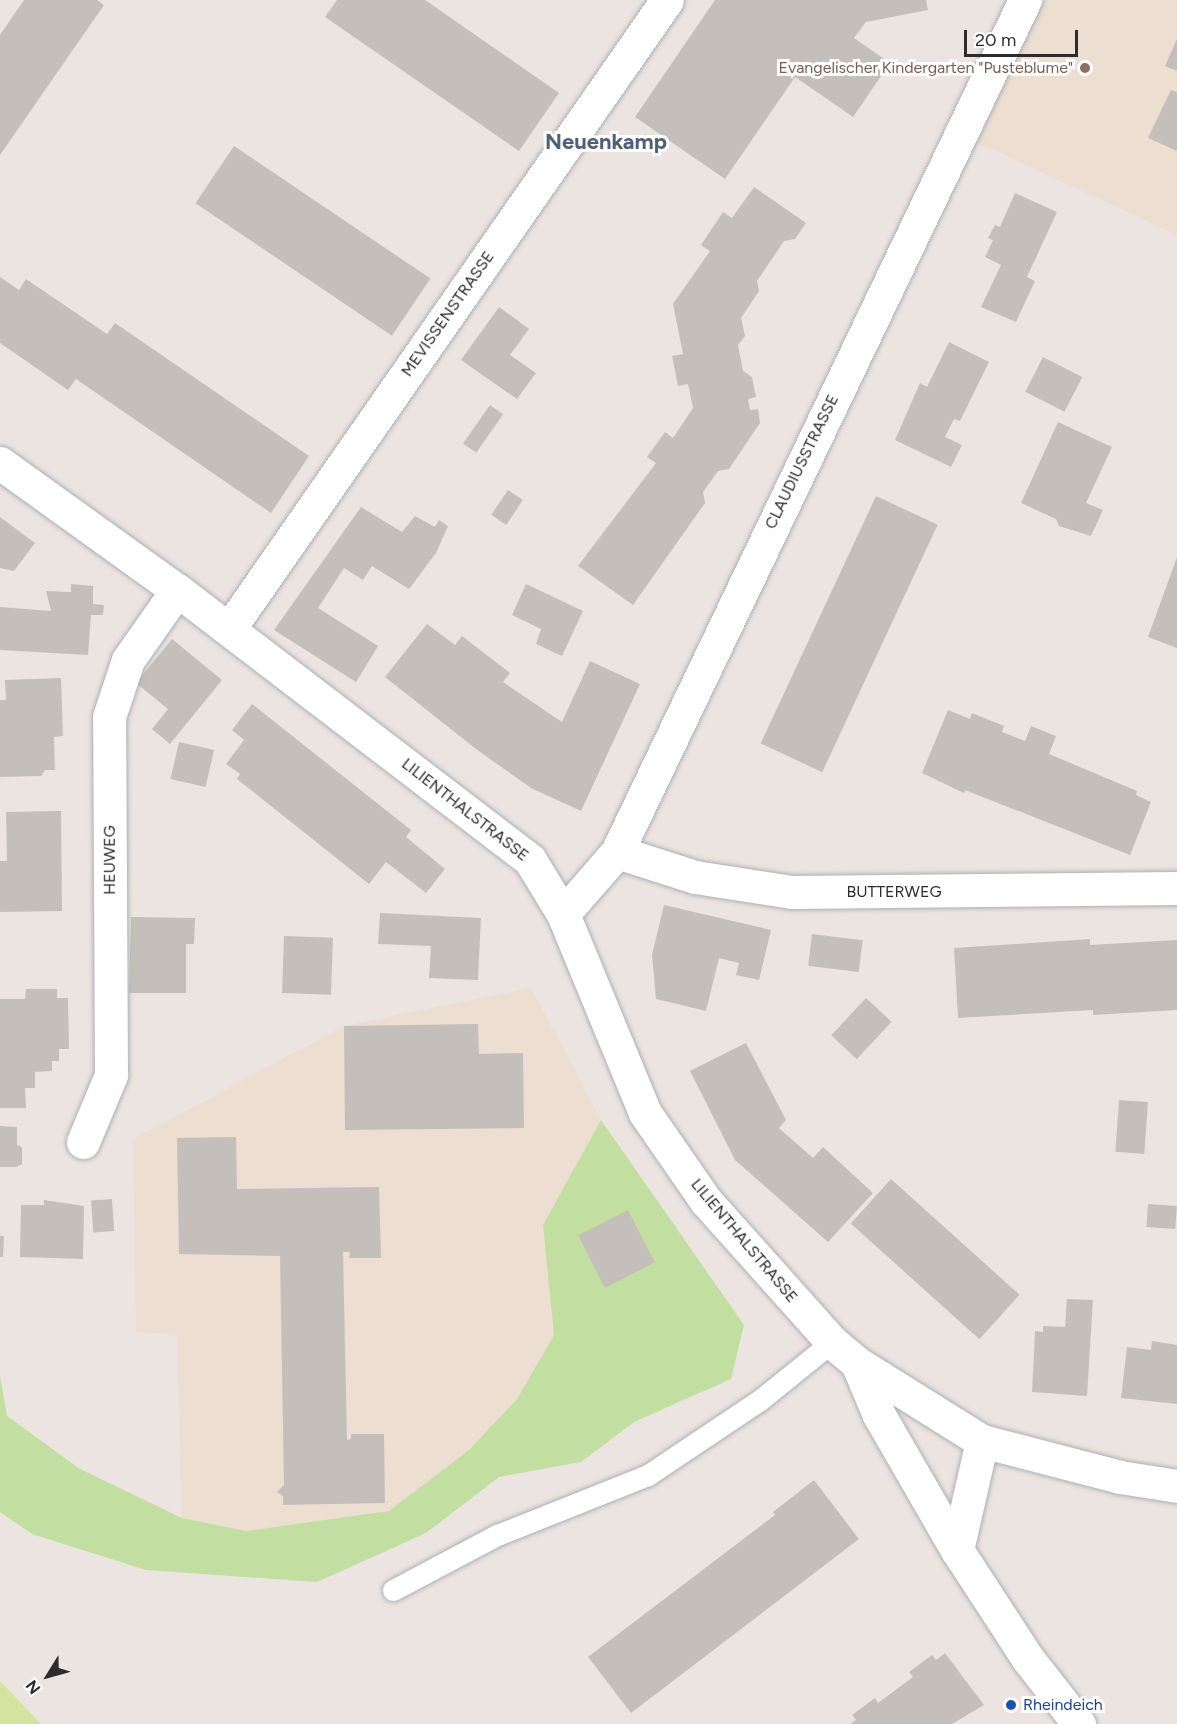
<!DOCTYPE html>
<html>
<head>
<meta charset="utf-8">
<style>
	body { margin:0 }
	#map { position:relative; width:1177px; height:1724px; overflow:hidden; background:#ece4e0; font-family:Figtree,sans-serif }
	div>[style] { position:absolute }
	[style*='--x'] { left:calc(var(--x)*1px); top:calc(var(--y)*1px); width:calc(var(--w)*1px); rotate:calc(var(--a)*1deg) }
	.education>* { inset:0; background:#ecded1 }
	.green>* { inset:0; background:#c2dea1 }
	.pitch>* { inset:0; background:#d4e49e }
	.building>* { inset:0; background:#c5bfbb; transform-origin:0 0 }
	.roads { filter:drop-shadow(0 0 2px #acb0b7) drop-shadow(0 0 2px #acb0b7) }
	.lane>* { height:21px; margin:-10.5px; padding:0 10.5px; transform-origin:10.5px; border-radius:10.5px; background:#fff }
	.street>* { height:33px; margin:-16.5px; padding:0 16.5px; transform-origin:16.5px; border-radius:16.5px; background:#fff }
	.dots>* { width:16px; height:16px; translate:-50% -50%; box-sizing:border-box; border:3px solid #fff; border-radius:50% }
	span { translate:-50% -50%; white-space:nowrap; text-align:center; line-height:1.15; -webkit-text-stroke:6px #fff; paint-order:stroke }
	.education-label { font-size:16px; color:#785e54 }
	.right { translate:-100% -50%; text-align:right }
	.street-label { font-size:16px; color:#2c2c2c }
	.transit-label { font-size:16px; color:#164399 }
	.left { translate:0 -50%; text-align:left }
	.district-label { font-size:22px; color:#505f79; font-weight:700 }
	.north { position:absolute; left:18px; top:1646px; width:60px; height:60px; -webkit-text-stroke:4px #fff; paint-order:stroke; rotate:233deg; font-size:16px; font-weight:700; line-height:24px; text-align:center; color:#2c2c2c }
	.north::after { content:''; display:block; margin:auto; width:21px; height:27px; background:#2c2c2c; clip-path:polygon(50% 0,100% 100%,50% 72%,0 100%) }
	.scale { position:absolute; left:964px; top:30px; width:114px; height:27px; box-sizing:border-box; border:3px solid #2c2c2c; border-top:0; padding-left:8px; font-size:18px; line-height:21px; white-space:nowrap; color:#2c2c2c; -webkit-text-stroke:4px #fff; paint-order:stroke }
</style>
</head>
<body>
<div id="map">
	<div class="education">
		<div style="clip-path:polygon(1025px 0,1177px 0,1177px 235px,961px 135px)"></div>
		<div style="clip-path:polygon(531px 988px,601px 1120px,543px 1225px,554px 1335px,517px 1399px,469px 1450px,389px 1511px,246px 1531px,182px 1518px,177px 1334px,136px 1332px,133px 1139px,344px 1026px)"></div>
	</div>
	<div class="green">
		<div style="clip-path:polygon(601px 1120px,744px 1325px,731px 1379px,634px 1422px,581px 1462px,499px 1477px,426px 1533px,317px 1582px,146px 1570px,32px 1534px,0 1512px,0 1376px,7px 1416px,80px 1469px,182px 1518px,246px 1531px,389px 1511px,469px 1450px,517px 1399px,554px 1335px,543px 1225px)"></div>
	</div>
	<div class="pitch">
		<div style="clip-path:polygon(0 1681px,41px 1724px,0 1724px)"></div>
	</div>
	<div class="building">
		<div style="clip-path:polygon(24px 0,97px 0,104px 5px,0 155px,0 35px)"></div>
		<div style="clip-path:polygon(337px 0,425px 0,559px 93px,519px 151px,325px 17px)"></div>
		<div style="clip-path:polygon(715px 0,926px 0,928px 10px,866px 22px,854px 38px,890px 63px,853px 117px,795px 77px,725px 179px,635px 117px)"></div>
		<div style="clip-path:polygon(1177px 39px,1177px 71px,1165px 66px)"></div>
		<div style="clip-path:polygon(1171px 90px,1177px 92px,1177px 151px,1148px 138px)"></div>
		<div style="left:234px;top:146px;width:237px;height:69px;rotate:34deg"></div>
		<div style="clip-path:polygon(754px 187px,806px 223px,795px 239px,784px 241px,757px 281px,759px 291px,741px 318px,745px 336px,738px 345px,743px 371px,752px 377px,756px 397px,748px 399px,750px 410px,758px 409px,760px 423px,729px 469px,718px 471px,703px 492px,705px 503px,633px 605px,578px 566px,656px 463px,647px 457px,665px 432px,673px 438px,693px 408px,688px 384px,678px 386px,672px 356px,683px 354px,673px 304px,710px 251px,701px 245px,723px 212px,732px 218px)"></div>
		<div style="clip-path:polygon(1015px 193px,1057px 212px,1027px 277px,1035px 281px,1016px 322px,981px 307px,1001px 265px,985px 257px,993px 240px,988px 238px,995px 225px,1000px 227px)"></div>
		<div style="clip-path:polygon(0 277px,19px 290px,26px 279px,107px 334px,115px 323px,309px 456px,271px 513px,76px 379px,68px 390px,0 343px)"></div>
		<div style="clip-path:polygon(499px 307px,529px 329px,510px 355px,536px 373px,517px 399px,461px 360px)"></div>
		<div style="clip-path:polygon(949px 342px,989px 362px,960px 421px,954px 419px,945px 437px,962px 445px,951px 467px,895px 440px,920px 383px,927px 387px)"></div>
		<div style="left:1043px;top:357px;width:44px;height:39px;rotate:27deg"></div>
		<div style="left:490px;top:405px;width:16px;height:47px;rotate:35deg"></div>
		<div style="clip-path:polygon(1058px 422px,1112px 447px,1086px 503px,1103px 510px,1091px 536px,1059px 526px,1056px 519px,1021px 503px)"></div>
		<div style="left:508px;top:490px;width:18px;height:30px;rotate:34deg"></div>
		<div style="left:876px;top:496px;width:68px;height:273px;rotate:25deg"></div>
		<div style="clip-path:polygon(361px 507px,402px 532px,415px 516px,435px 527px,439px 520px,448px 526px,436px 553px,409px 589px,372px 566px,363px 580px,344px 568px,318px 608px,378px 646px,356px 682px,274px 630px)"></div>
		<div style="clip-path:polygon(0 517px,35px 543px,14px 571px,0 568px)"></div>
		<div style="clip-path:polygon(1177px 557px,1177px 648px,1148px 637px)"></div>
		<div style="clip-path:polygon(71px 584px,93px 586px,93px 604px,104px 605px,103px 615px,91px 615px,88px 655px,0 650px,0 607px,51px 611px,46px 591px,71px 592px)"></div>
		<div style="clip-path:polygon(526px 584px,583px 611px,562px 656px,536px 644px,541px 629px,512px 615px)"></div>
		<div style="clip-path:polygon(427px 624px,455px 645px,462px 636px,510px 673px,503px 682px,562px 722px,590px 661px,640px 684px,581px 811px,531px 788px,476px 749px,385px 677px)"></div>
		<div style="clip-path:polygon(172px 639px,222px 680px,170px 744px,152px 729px,168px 709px,136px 683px)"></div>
		<div style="clip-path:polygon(61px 678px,63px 736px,54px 737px,55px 770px,45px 770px,41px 776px,0 777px,0 700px,6px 700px,5px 680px)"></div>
		<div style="clip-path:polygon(252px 704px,411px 830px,406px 837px,445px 869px,426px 893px,386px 862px,369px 884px,237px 779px,240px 774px,226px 764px,244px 740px,232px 730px)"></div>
		<div style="clip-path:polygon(948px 710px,970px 719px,972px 713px,1004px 726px,1002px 732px,1025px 741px,1031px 726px,1056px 736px,1049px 754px,1137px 791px,1136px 795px,1151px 802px,1130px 855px,965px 790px,964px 793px,922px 773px)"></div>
		<div style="left:179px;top:742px;width:36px;height:38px;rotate:13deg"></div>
		<div style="clip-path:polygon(61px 811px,62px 911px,0 912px,0 861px,7px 861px,6px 812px)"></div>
		<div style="clip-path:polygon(664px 905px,771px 930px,759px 980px,736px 975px,739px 963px,719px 958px,706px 1011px,656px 999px,652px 955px)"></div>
		<div style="clip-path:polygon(380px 913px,481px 918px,478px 980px,429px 978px,431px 946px,378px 944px)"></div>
		<div style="clip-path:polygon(131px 917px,195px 918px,194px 944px,186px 944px,186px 993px,129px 993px)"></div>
		<div style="left:812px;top:934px;width:51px;height:32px;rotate:7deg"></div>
		<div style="left:284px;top:936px;width:49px;height:57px;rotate:2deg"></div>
		<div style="clip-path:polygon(1090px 939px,1090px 945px,1177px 940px,1177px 1010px,1093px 1015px,1093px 1010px,958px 1018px,954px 948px)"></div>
		<div style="clip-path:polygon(26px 989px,57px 989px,57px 998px,68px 998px,69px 1049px,59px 1049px,59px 1061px,52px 1061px,52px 1071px,35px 1072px,35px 1088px,25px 1088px,26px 1108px,0 1108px,0 999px,25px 999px)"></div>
		<div style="left:866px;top:998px;width:35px;height:51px;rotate:43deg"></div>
		<div style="clip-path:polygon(478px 1024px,479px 1054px,523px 1053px,524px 1128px,345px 1130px,344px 1026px)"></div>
		<div style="clip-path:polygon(746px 1043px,786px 1120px,779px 1128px,813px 1158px,823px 1147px,873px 1193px,828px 1242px,735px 1160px,690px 1071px)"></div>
		<div style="left:1119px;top:1100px;width:29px;height:52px;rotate:4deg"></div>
		<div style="clip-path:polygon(0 1126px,17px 1127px,17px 1145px,22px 1147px,22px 1164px,16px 1167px,0 1167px)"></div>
		<div style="clip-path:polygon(236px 1137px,237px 1189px,379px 1187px,381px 1258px,349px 1258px,350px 1252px,343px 1252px,347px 1440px,351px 1439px,351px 1434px,384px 1434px,385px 1503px,283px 1505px,283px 1496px,277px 1492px,284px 1485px,280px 1256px,179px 1254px,177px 1138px)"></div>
		<div style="left:891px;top:1179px;width:173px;height:60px;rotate:42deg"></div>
		<div style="left:112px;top:1199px;width:32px;height:21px;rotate:86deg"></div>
		<div style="clip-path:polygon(44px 1200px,84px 1206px,83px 1259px,20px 1257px,21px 1205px,44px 1205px)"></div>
		<div style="left:1148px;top:1204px;width:29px;height:23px;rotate:4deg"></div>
		<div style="left:628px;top:1210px;width:59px;height:56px;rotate:63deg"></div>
		<div style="clip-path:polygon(0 1236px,4px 1236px,3px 1257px,0 1257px)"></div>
		<div style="clip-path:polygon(1067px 1299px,1093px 1300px,1087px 1396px,1032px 1392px,1035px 1331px,1043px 1332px,1043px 1326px,1065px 1327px)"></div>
		<div style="clip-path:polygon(1152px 1341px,1177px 1345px,1177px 1404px,1121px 1398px,1127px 1347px,1151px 1350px)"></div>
		<div style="clip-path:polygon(814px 1480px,859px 1539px,631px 1713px,588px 1657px,775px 1515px,773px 1512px)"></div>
		<div style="clip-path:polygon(945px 1653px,984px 1705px,952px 1724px,850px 1724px,856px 1720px,852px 1715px,875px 1698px,878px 1703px,913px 1677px,909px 1672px,932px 1655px,936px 1660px)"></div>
	</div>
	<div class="roads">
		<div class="lane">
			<div style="--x:393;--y:1590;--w:118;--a:-27.9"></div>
			<div style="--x:497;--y:1535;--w:162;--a:-21.7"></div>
			<div style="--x:648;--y:1475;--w:135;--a:-33.8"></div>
			<div style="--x:760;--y:1400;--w:92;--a:-38.9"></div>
		</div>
		<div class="street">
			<div style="--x:0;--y:463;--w:218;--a:35.7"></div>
			<div style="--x:177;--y:590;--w:444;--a:37.4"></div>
			<div style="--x:530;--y:860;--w:63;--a:58.6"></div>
			<div style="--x:563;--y:914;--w:215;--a:67.6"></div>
			<div style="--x:645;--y:1113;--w:107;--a:55.3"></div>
			<div style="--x:706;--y:1201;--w:189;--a:48.2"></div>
			<div style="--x:832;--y:1342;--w:33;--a:40"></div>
			<div style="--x:857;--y:1363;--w:147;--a:32"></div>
			<div style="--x:982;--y:1441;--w:143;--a:14.6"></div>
			<div style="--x:1120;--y:1477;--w:58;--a:9"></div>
			<div style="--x:229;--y:629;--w:766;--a:-55.15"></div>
			<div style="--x:617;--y:852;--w:82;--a:17.8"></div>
			<div style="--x:695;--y:877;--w:98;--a:8.8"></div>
			<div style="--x:792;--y:892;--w:385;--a:-0.6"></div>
			<div style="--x:563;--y:914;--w:82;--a:-48.9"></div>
			<div style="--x:617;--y:852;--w:945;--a:-64.41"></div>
			<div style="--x:83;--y:1142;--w:73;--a:-67.3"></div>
			<div style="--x:111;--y:1075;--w:358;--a:-90.3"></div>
			<div style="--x:109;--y:717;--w:60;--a:-71.6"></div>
			<div style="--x:128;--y:660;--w:85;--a:-55"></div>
			<div style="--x:857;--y:1363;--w:56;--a:67.1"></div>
			<div style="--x:879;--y:1415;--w:156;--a:60"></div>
			<div style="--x:957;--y:1550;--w:130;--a:56.9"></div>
			<div style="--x:1028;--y:1659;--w:83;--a:51.9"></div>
			<div style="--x:957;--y:1550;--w:112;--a:-77.1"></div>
		</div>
	</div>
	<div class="dots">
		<div style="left:1085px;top:68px;background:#8d6e63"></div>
		<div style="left:1011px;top:1705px;background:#1a4fb4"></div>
	</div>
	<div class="education-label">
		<span class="right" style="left:1073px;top:68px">Evangelischer Kindergarten "Pusteblume"</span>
	</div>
	<div class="street-label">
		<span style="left:448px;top:314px;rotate:-55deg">MEVISSENSTRASSE</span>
		<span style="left:802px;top:462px;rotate:-64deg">CLAUDIUSSTRASSE</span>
		<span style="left:465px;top:810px;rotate:38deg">LILIENTHALSTRASSE</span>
		<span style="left:110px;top:860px;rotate:-90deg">HEUWEG</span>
		<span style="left:894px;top:892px">BUTTERWEG</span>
		<span style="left:744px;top:1241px;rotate:50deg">LILIENTHALSTRASSE</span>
	</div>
	<div class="transit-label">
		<span class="left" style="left:1023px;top:1705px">Rheindeich</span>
	</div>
	<div class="district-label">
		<span style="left:606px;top:142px">Neuenkamp</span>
	</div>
	<div class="north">N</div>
	<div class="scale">20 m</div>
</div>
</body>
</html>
